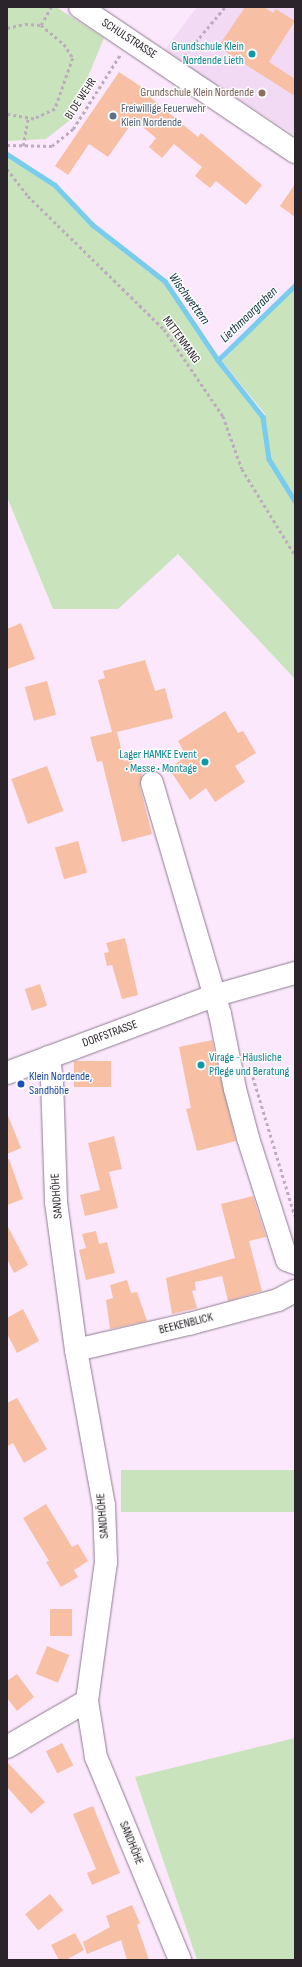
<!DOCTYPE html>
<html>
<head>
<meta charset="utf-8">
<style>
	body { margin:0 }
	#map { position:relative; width:302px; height:1967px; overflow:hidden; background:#fce8fd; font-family:"Sofia Sans Condensed",sans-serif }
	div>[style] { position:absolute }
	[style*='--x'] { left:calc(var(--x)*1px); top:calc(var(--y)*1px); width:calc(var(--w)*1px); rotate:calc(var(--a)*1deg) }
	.built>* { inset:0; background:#f3daf4 }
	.green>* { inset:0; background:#c9e3bd; transform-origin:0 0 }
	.stream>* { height:4.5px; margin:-2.25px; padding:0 2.25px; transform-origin:2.25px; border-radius:2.25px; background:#78cced }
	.building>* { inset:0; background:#f7bfa4; transform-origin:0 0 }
	.path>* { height:2.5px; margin-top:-1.25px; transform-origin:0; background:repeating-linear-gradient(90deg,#bcacbd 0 3px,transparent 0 6px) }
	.roads { filter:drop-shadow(0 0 1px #8d7c8e) drop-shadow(0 0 1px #8d7c8e) }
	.minor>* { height:22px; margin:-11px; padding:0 11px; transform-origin:11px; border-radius:11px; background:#fff }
	.dots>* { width:11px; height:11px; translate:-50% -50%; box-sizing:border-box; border:2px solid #fdfdfd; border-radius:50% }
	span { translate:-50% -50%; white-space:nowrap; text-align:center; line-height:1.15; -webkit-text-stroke:3px #fdfdfd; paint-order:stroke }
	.street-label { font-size:12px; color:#2b242b }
	.culture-label { font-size:12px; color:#0d838f }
	.right { translate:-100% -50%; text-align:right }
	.left { translate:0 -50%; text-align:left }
	.education-label { font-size:12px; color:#785e54 }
	.service-label { font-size:12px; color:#4e5e75 }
	.transit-label { font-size:12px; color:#164399 }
	.water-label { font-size:13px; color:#062f3c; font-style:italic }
	.frame { position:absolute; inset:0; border:8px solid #2b242b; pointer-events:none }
</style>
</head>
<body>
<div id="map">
	<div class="built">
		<div style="clip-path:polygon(197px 7px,295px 7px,295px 135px,163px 52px)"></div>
	</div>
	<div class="green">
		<div style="clip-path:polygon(7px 7px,56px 7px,104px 38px,70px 120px,46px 139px,7px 141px)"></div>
		<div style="clip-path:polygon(7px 157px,53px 187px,91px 226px,165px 284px,217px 361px,261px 417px,267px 458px,295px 504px,295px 679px,178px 554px,118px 609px,53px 609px,7px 497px)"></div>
		<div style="clip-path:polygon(295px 287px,295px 498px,270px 458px,265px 414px,222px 361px)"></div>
		<div style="left:295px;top:1470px;width:42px;height:174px;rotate:90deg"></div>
		<div style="clip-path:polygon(295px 1738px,295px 1960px,197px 1960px,135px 1777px)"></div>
	</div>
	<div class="stream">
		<div style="--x:7;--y:154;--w:57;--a:32.9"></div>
		<div style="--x:55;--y:185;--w:55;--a:46.5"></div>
		<div style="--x:93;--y:225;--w:91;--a:37.9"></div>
		<div style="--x:165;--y:281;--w:95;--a:56.1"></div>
		<div style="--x:218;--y:360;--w:73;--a:51.7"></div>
		<div style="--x:263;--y:417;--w:42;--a:81.9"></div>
		<div style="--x:269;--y:459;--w:49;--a:58.2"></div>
		<div style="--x:218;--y:360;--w:107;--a:-44.2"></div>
	</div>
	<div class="building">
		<div style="clip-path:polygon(245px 7px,264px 7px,273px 13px,276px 9px,295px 21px,269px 62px,295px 79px,295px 96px,218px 47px)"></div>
		<div style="clip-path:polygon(119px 72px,152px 94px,150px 97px,198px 137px,201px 133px,262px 185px,246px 205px,216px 181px,210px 188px,195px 176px,202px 167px,174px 144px,162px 158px,149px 147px,156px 138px,134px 120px,108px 157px,89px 144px,68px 175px,55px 166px)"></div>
		<div style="clip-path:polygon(295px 184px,295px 217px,280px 206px)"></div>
		<div style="clip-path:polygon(21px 623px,35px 659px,7px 669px,7px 629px)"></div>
		<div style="clip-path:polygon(145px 660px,155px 691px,165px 688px,173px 718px,117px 732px,124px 761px,132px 759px,134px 768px,140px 767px,142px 776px,140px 787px,152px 834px,122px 842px,102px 761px,97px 762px,90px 737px,112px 732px,98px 680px,105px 678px,103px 671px)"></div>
		<div style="left:47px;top:681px;width:35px;height:23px;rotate:75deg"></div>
		<div style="clip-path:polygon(225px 711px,238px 733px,243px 731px,256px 753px,235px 766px,245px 782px,215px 802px,206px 788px,190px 800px,169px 769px,186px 756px,178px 741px)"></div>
		<div style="left:47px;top:766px;width:48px;height:38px;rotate:70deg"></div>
		<div style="left:78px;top:841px;width:33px;height:24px;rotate:74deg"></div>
		<div style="clip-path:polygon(125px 938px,138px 995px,122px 999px,112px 965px,107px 966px,104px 953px,109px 952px,106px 943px)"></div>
		<div style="left:40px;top:984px;width:23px;height:16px;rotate:72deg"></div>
		<div style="clip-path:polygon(212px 1040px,236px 1141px,197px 1151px,186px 1109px,191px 1108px,179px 1047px)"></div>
		<div style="left:74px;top:1061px;width:37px;height:26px"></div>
		<div style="clip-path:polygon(7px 1113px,21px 1148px,7px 1154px)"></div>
		<div style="clip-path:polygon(114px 1136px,122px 1169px,109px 1172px,118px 1208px,85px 1216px,80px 1195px,100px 1190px,88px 1143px)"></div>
		<div style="clip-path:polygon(7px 1159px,9px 1159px,23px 1199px,7px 1205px)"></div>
		<div style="clip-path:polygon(253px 1196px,266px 1237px,249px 1241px,262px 1291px,228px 1301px,222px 1276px,195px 1282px,196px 1290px,192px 1291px,197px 1308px,172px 1314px,166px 1278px,235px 1258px,221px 1204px)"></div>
		<div style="clip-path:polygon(7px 1225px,28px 1265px,14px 1273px,7px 1259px)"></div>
		<div style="clip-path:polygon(96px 1231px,99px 1244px,107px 1242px,115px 1273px,86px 1280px,79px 1250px,86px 1248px,82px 1234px)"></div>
		<div style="clip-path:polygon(127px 1280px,131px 1293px,137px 1292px,147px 1321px,110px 1329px,106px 1300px,113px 1298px,110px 1285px)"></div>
		<div style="clip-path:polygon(23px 1309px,39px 1341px,17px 1353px,7px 1334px,7px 1318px)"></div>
		<div style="clip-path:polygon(17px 1398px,47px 1449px,24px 1463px,13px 1443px,7px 1446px,7px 1403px)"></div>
		<div style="clip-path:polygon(46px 1504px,72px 1547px,78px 1544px,88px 1561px,74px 1570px,78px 1577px,61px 1587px,46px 1562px,49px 1561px,23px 1518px)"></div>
		<div style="left:50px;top:1609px;width:22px;height:27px"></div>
		<div style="left:47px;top:1646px;width:24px;height:30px;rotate:22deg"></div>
		<div style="clip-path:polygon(17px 1674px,34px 1697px,17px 1711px,7px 1698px,7px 1681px)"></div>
		<div style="left:62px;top:1743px;width:25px;height:18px;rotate:63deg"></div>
		<div style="clip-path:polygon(7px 1762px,45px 1802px,31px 1814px,7px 1787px)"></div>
		<div style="clip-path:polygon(93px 1806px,120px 1873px,92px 1885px,87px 1873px,96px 1869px,73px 1814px)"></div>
		<div style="left:50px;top:1894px;width:21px;height:32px;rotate:51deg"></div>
		<div style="clip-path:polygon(132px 1905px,140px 1923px,137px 1925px,149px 1960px,127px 1960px,121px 1940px,87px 1954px,83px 1942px,110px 1927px,106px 1916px)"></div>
		<div style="clip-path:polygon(75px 1933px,84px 1950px,66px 1960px,59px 1960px,51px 1945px)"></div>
	</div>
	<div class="path">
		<div style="--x:41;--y:25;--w:21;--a:-61"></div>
		<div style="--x:7;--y:28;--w:18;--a:-13"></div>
		<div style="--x:25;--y:24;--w:16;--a:4"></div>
		<div style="--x:41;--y:25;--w:30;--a:40"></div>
		<div style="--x:64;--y:44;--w:17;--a:57"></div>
		<div style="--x:73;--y:58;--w:54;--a:109.4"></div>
		<div style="--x:55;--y:109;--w:23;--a:155"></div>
		<div style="--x:34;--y:119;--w:27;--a:-170"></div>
		<div style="--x:184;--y:56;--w:64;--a:-50.1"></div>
		<div style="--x:7;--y:145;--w:45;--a:1.3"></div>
		<div style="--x:52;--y:146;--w:27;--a:-39"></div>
		<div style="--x:73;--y:129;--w:88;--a:-57.6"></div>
		<div style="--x:23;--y:146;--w:28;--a:-80"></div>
		<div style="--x:7;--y:169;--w:34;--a:52"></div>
		<div style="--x:28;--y:196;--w:190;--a:44.4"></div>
		<div style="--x:164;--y:329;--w:105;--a:55.9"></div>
		<div style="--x:223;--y:416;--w:56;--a:70.3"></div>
		<div style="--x:242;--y:469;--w:101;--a:58.4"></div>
		<div style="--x:253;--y:1077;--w:145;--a:73.2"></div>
	</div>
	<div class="roads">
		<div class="minor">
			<div style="--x:80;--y:7;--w:259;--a:34"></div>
			<div style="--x:152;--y:783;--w:241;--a:73.6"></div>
			<div style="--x:220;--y:1014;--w:76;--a:78.7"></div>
			<div style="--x:235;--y:1089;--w:51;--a:75.1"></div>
			<div style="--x:248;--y:1138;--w:128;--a:72.3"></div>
			<div style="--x:287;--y:1260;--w:9;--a:21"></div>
			<div style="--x:49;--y:1057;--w:23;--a:83"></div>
			<div style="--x:52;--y:1080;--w:122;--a:88.1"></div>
			<div style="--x:56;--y:1202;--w:149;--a:82.3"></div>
			<div style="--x:76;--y:1350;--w:158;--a:79.8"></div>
			<div style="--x:104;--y:1505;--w:57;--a:88"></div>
			<div style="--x:106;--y:1562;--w:140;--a:97.8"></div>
			<div style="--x:87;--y:1701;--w:57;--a:80.9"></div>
			<div style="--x:96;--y:1757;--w:220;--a:67.5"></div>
			<div style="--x:7;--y:1073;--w:220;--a:-20.5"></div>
			<div style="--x:213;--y:996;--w:85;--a:-15.7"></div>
			<div style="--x:76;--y:1350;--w:116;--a:-13"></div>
			<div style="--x:189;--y:1324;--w:92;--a:-15.1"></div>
			<div style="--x:278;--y:1300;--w:19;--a:-28"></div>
			<div style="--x:7;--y:1747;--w:92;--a:-29.9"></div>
		</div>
	</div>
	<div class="dots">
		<div style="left:252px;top:54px;background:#0f9aa8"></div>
		<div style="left:262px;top:93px;background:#8d6e63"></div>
		<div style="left:113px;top:116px;background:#5c6f8a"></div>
		<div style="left:205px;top:762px;background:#0f9aa8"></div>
		<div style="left:201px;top:1065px;background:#0f9aa8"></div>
		<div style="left:21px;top:1084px;background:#1a4fb4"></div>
	</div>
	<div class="street-label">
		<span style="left:129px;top:39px;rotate:33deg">SCHULSTRASSE</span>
		<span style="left:81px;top:99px;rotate:-57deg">BI DE WEHR</span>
		<span style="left:181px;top:340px;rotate:54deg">MITTENMANG</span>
		<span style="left:110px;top:1034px;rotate:-20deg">DORFSTRASSE</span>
		<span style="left:57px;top:1196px;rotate:-94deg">SANDHÖHE</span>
		<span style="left:186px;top:1324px;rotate:-14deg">BEEKENBLICK</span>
		<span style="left:103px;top:1516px;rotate:-95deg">SANDHÖHE</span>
		<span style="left:131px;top:1843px;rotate:68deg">SANDHÖHE</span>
	</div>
	<div class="culture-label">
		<span class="right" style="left:244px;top:54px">Grundschule Klein<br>Nordende Lieth</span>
		<span class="right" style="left:197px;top:762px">Lager HAMKE Event<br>• Messe • Montage</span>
		<span class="left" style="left:209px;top:1065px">Virage - Häusliche<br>Pflege und Beratung</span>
	</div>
	<div class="education-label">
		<span class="right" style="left:254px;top:93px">Grundschule Klein Nordende</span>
	</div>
	<div class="service-label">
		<span class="left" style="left:121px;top:116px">Freiwillige Feuerwehr<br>Klein Nordende</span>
	</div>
	<div class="transit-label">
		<span class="left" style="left:29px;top:1084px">Klein Nordende,<br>Sandhöhe</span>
	</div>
	<div class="water-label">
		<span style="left:189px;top:299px;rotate:54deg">Wischwettern</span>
		<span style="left:249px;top:315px;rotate:-44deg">Liethmoorgraben</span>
	</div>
	<div class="frame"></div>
</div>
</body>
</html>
